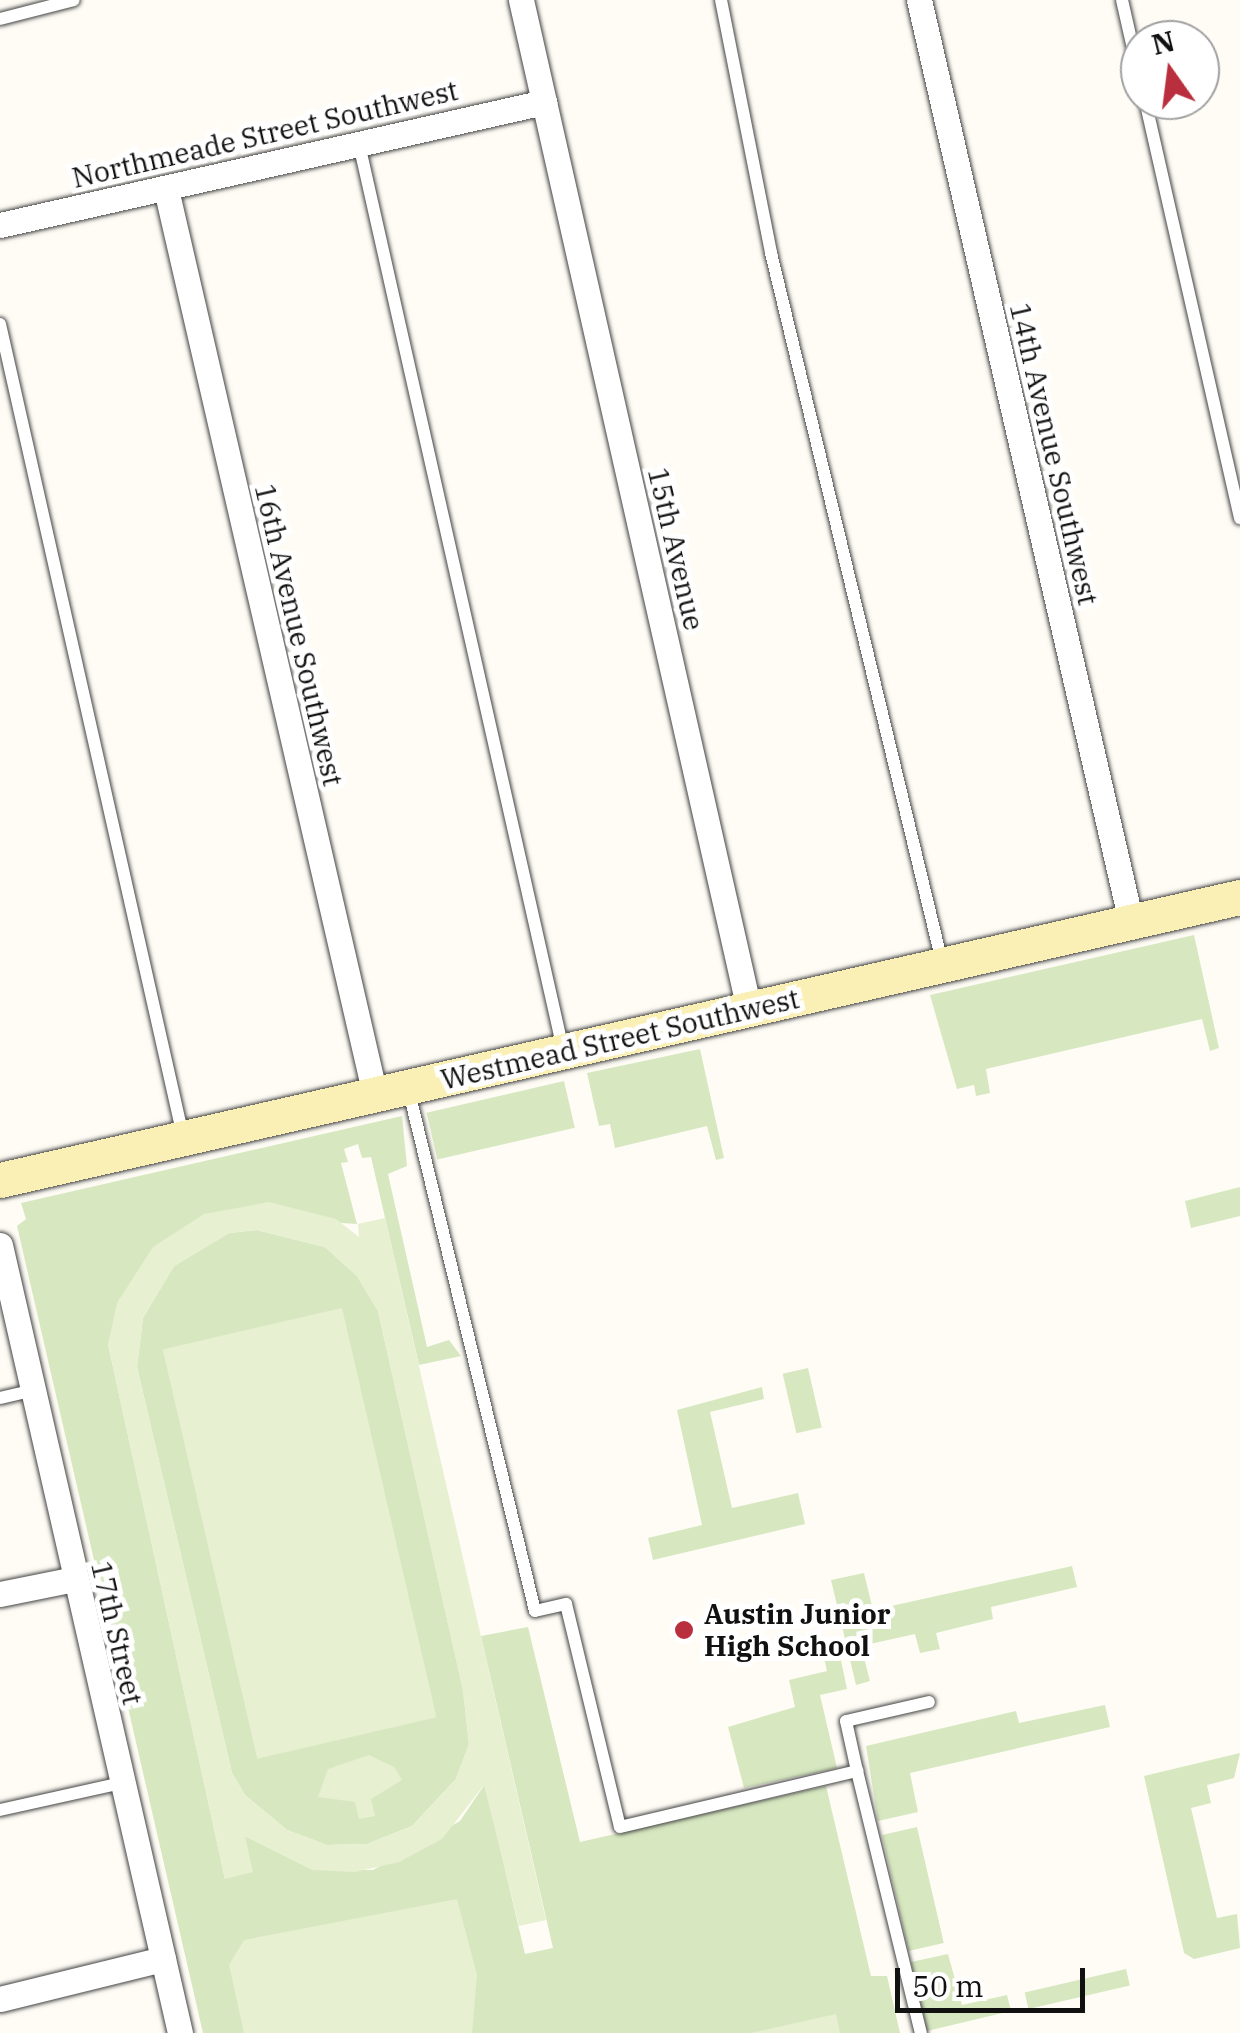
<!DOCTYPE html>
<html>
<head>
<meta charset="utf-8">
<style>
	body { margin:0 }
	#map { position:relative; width:1240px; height:2033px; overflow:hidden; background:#fefcf5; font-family:"IBM Plex Serif",serif }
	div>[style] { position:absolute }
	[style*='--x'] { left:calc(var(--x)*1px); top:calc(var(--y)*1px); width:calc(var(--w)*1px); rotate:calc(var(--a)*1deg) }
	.green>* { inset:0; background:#d7e8c0; transform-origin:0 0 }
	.pitch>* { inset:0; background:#e7f0d1; transform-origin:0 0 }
	.roads { filter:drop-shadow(0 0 2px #444) drop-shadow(0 0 2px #444) }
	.lane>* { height:12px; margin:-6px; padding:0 6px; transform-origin:6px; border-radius:6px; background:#fff }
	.street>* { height:25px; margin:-12.5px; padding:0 12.5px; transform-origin:12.5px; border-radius:12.5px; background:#fff }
	.secondary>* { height:35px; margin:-17.5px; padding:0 17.5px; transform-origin:17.5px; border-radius:17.5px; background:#faefb5 }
	.dots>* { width:28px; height:28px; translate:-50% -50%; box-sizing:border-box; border:5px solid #fff; border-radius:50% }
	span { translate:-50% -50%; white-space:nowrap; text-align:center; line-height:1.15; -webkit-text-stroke:10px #fff; paint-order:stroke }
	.street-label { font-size:28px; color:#111 }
	.poi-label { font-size:28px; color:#111; font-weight:700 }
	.left { translate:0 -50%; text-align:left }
	.north { position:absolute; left:1120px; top:20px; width:100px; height:100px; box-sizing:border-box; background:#fff; border:2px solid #a0a0a0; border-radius:50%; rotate:346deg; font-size:28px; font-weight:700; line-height:40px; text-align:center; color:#111 }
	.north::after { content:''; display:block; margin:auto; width:35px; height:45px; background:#ba2f3d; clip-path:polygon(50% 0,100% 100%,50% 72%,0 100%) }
	.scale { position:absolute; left:895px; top:1968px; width:190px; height:45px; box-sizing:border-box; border:5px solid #111; border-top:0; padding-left:12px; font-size:30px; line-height:35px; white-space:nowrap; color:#111; -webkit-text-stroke:8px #fff; paint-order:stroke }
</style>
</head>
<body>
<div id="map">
	<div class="green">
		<div style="clip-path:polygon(1194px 935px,1219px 1048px,1210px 1051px,1202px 1019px,986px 1069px,990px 1093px,976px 1096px,974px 1085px,957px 1089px,930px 995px)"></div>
		<div style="clip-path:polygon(700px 1049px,724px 1158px,716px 1160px,707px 1126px,615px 1148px,610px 1124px,599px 1126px,587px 1073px)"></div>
		<div style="left:564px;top:1081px;width:48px;height:141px;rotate:77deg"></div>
		<div style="clip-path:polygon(402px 1116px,407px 1166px,388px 1174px,427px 1347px,449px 1340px,461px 1356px,419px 1365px,371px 1157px,362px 1158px,358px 1144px,344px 1149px,348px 1162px,341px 1163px,357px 1224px,204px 1214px,108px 1344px,225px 1879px,243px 1835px,313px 1870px,373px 1870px,460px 1821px,485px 1784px,525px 1954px,553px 1948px,481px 1636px,528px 1627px,580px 1842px,826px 1786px,871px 1976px,887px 1976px,900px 2033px,203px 2033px,17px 1226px,26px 1219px,21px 1203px)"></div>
		<div style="clip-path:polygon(1240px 1187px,1240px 1216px,1191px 1228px,1185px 1201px)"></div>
		<div style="clip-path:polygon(257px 1230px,325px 1247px,357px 1276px,378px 1311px,463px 1690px,469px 1744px,456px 1779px,412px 1826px,367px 1844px,327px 1845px,287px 1830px,245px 1795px,232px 1773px,137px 1367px,143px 1318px,174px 1266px,229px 1233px)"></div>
		<div style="left:808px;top:1368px;width:61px;height:26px;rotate:77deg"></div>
		<div style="clip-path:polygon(762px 1387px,764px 1399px,710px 1412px,732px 1508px,798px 1493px,805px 1524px,653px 1560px,648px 1538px,702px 1525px,677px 1410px)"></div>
		<div style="clip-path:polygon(1072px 1566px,1077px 1587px,991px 1607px,993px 1619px,936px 1633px,940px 1649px,920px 1653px,915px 1634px,861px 1646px,870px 1681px,856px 1685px,831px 1580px,864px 1573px,873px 1610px)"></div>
		<div style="clip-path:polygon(839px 1651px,847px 1689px,820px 1695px,837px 1768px,744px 1788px,728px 1727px,795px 1707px,789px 1680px,827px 1671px,824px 1658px)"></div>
		<div style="clip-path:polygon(1105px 1705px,1110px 1727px,910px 1773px,918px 1812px,878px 1821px,866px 1746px,1016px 1711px,1019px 1723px)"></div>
		<div style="clip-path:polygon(1240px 1753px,1234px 1778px,1207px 1785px,1211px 1803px,1191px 1808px,1217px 1918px,1237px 1914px,1240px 1948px,1194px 1959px,1184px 1953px,1144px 1776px)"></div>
		<div style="left:917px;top:1827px;width:119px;height:36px;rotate:77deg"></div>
		<div style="clip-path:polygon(948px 1954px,962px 2005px,1007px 1995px,1011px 2011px,927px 2031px,911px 1962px)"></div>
		<div style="left:1126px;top:1969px;width:17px;height:104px;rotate:77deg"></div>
	</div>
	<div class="pitch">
		<div style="clip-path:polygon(evenodd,269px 1202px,336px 1219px,359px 1237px,358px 1224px,385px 1218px,546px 1920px,519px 1926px,484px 1785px,442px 1839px,399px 1862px,355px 1872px,313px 1870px,245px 1836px,253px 1872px,225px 1879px,108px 1344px,117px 1303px,153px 1247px,204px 1214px,269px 1202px,257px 1230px,325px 1247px,357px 1276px,378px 1311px,463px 1691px,469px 1744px,456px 1779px,412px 1826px,367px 1844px,327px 1845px,287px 1830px,245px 1795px,232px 1773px,137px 1367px,143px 1318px,174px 1266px,229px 1233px,257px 1230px)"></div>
		<div style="left:342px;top:1308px;width:420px;height:184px;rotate:77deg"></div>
		<div style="clip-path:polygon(369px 1755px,394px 1767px,402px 1780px,371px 1799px,375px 1816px,359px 1819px,355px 1802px,318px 1797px,328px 1769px)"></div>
		<div style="clip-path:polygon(457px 1899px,477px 1975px,472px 2033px,244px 2033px,229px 1965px,244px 1940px)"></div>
		<div style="clip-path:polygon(836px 2014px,840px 2033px,751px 2033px)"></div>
	</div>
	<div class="roads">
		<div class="lane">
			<div style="--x:721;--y:0;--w:258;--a:78.8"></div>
			<div style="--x:771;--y:253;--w:729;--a:76.44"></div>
			<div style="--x:1122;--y:0;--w:81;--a:77.2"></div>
			<div style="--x:0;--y:19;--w:76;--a:-14.4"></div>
			<div style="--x:1145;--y:100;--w:429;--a:77.2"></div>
			<div style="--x:359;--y:144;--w:928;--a:77.3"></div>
			<div style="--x:0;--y:324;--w:832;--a:77.3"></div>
			<div style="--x:408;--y:1088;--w:538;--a:76.35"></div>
			<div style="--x:535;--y:1611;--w:32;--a:-13"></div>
			<div style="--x:566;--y:1604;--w:229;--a:76.4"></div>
			<div style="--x:620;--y:1827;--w:244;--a:-13.3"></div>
			<div style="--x:857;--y:1771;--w:270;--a:76.3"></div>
			<div style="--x:0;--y:1398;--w:32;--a:-13"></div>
			<div style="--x:857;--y:1771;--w:51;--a:-102.4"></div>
			<div style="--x:846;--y:1721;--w:85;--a:-12.9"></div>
			<div style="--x:0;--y:1810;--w:125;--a:-12.5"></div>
		</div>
		<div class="street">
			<div style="--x:521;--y:0;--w:1034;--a:77.27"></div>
			<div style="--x:919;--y:0;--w:946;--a:77.05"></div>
			<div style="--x:166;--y:189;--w:930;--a:77.01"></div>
			<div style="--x:0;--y:225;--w:558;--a:-12.74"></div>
			<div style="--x:0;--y:1245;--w:808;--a:77.13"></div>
			<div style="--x:0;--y:1594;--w:76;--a:-11.3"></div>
			<div style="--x:0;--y:1999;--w:168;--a:-13.8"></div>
		</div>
		<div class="secondary">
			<div style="--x:0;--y:1180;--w:1272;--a:-12.86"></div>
		</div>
	</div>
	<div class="dots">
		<div style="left:684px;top:1630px;background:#ba2f3d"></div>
	</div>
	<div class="street-label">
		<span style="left:265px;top:134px;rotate:-13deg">Northmeade Street Southwest</span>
		<span style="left:1054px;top:454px;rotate:77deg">14th Avenue Southwest</span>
		<span style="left:676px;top:549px;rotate:77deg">15th Avenue</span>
		<span style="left:299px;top:635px;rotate:77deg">16th Avenue Southwest</span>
		<span style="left:620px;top:1039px;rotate:-13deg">Westmead Street Southwest</span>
		<span style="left:117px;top:1633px;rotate:77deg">17th Street</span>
	</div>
	<div class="poi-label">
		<span class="left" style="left:704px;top:1630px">Austin Junior<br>High School</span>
	</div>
	<div class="north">N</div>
	<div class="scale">50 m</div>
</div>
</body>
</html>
